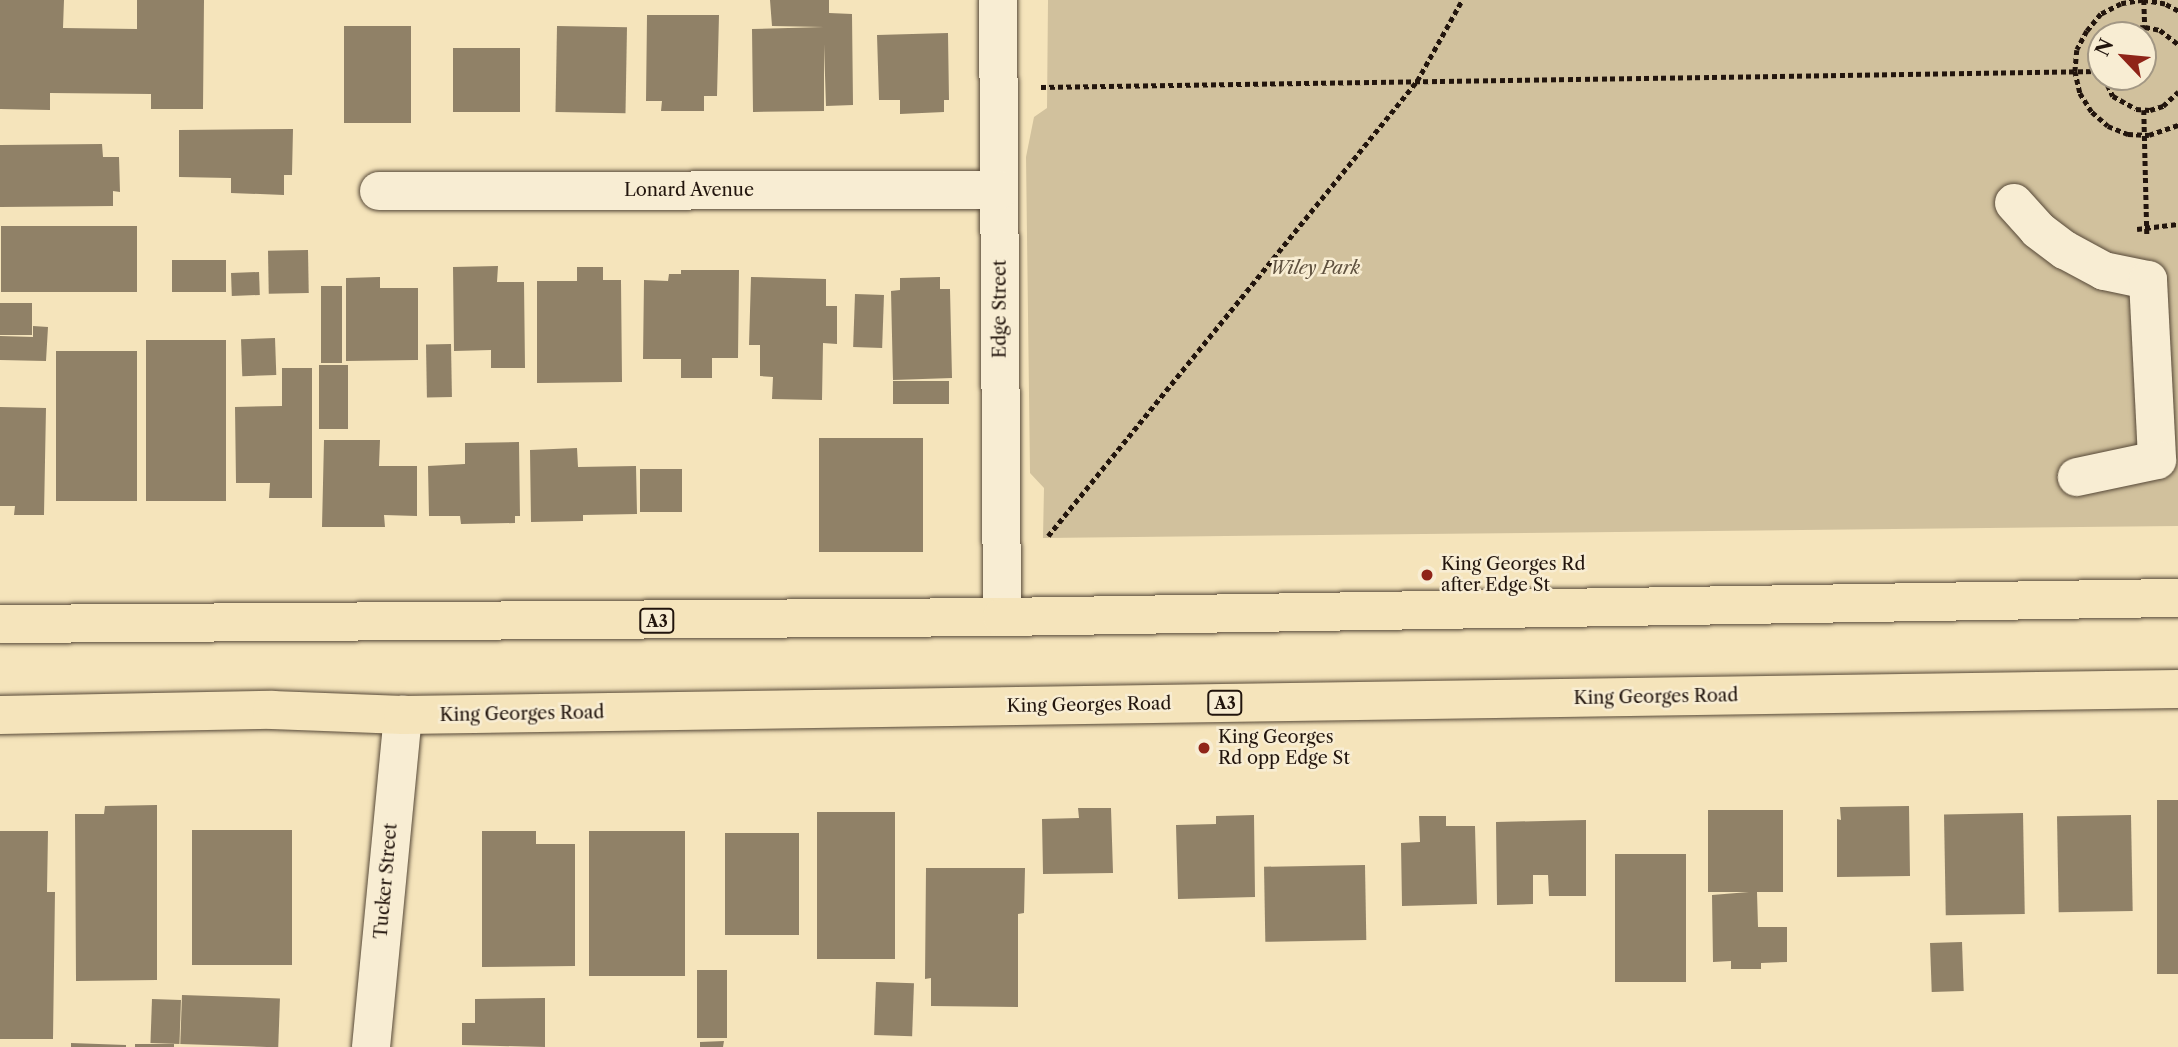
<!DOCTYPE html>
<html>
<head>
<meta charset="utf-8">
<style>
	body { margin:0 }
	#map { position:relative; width:2178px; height:1047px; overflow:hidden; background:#f5e4bb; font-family:"Libre Caslon Text",serif }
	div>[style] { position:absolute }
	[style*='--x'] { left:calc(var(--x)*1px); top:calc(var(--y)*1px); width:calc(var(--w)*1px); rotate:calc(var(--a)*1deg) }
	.green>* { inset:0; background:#d1c19d }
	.building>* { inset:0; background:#908167; transform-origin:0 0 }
	.path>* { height:4.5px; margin-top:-2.25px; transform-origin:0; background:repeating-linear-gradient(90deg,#22150d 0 5px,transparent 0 8.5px) }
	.roads { filter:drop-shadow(0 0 2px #574938) drop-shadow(0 0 2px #574938) }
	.minor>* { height:38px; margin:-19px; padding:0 19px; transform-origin:19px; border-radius:19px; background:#f8edd3 }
	.highway>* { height:38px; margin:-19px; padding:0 19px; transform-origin:19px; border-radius:19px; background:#f5e4bb }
	.dots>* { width:19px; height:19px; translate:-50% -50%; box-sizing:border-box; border:4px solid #f8edd3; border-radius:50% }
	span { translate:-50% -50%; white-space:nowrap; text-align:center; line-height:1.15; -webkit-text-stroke:5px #f8edd3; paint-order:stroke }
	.shield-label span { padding:2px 5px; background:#f8edd3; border:2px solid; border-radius:5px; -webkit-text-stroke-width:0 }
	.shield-label { font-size:16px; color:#22150d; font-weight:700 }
	.street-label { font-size:18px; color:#22150d }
	.park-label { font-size:18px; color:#5f513f; font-style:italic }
	.poi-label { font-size:18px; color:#22150d }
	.left { translate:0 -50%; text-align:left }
	.north { position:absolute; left:2087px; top:21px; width:70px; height:70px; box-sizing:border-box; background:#f8edd3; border:2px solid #a29784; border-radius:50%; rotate:296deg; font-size:19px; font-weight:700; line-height:28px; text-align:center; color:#22150d }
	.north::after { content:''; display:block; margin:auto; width:24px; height:32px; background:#8f2418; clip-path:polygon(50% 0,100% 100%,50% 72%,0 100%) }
</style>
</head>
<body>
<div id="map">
	<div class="green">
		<div style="clip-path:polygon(evenodd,1048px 0,2178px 0,2178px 526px,1043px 538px,1044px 488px,1030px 473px,1026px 157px,1034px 117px,1047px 108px,1048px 0,2101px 35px,2143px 35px,2143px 77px,2101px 77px,2101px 35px)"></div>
	</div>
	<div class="building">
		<div style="clip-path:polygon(0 0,64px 0,63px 28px,137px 29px,137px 0,204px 0,203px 109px,151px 109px,151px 94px,50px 93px,50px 110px,0 109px)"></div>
		<div style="clip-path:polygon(770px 0,829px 0,829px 13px,852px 14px,853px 105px,826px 106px,824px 44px,824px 111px,753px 112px,752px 29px,824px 27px,772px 26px)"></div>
		<div style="clip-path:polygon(647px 15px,719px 15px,717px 96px,704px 96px,704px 111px,661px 111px,662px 101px,646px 101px)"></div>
		<div style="left:411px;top:26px;width:97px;height:67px;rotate:90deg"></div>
		<div style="left:557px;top:26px;width:70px;height:86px;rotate:1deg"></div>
		<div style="clip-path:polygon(948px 33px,949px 100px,944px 100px,944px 112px,900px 114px,900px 100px,879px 100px,877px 35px)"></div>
		<div style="left:453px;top:48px;width:67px;height:64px"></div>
		<div style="clip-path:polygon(293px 129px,292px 175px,284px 175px,284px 195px,231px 193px,231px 178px,179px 177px,179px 130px)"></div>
		<div style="clip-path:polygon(102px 144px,103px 157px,119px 157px,120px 192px,113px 191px,113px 206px,0 207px,0 145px)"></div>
		<div style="left:1px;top:226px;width:136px;height:66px"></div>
		<div style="left:308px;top:250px;width:43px;height:40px;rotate:89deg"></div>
		<div style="left:172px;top:260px;width:54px;height:32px"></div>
		<div style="clip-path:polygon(498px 266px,497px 282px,524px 282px,525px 368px,491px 368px,491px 350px,454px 351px,453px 267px)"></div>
		<div style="clip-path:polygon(577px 267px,603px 267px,603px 280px,621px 280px,622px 382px,537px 383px,537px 281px,577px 281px)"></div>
		<div style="clip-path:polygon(681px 270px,739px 270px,738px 358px,712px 358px,712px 378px,681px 378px,681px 359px,643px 359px,644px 280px,668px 281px,669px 274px,681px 274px)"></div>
		<div style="left:259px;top:272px;width:23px;height:28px;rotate:88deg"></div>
		<div style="clip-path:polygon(380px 277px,380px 288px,418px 288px,418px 360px,346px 361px,346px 278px)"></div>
		<div style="clip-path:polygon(751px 277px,826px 279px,826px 306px,837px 306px,837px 344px,823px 343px,822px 400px,772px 399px,773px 377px,760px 376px,760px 345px,749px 345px)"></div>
		<div style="clip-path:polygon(940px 277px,940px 289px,950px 289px,952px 378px,893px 380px,891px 291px,900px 290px,900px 278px)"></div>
		<div style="left:321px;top:286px;width:21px;height:77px"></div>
		<div style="left:855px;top:294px;width:29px;height:53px;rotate:2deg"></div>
		<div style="left:0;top:303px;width:32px;height:32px"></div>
		<div style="clip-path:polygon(33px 326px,48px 327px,46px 361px,0 360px,0 336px,33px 337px)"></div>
		<div style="left:275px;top:338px;width:37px;height:34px;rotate:88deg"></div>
		<div style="left:146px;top:340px;width:80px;height:161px"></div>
		<div style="left:451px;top:344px;width:53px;height:25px;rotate:89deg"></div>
		<div style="left:56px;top:351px;width:81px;height:150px"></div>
		<div style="left:319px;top:365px;width:29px;height:64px"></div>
		<div style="clip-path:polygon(282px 368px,312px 368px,312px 498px,269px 498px,270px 483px,236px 483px,235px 407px,282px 406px)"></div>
		<div style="left:893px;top:381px;width:56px;height:23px"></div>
		<div style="clip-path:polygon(0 407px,46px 408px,44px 515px,14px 515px,15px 506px,0 506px)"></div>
		<div style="left:923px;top:438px;width:114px;height:104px;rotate:90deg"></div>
		<div style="clip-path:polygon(324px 440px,380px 440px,379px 466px,417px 466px,417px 516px,384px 515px,385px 527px,322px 527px)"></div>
		<div style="clip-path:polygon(519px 442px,520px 516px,515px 516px,515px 523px,461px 524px,460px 516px,429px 516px,428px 466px,465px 464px,465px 443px)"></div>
		<div style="clip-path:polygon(577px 448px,578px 467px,636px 466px,637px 514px,583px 515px,583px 521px,531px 522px,530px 450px)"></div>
		<div style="left:682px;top:469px;width:43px;height:42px;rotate:90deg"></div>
		<div style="left:2157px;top:800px;width:21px;height:174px"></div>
		<div style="clip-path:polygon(157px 805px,157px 980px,76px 981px,75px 814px,104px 814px,105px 806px)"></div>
		<div style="clip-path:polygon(1909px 806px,1910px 876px,1837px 877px,1837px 819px,1841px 820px,1840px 807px)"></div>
		<div style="clip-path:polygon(1078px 808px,1111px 808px,1113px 873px,1043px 874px,1042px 819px,1079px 818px)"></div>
		<div style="clip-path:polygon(1708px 810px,1783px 810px,1783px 892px,1757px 892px,1758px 927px,1787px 927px,1787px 962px,1761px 963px,1761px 969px,1731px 969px,1731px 961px,1713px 962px,1712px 895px,1749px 892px,1708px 892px)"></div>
		<div style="left:895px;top:812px;width:147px;height:78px;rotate:90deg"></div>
		<div style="left:2023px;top:813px;width:101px;height:79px;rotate:89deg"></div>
		<div style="clip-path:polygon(1254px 815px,1255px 897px,1178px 899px,1176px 825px,1216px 824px,1216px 816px)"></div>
		<div style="left:2131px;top:815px;width:96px;height:74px;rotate:89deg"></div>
		<div style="clip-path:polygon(1419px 816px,1446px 816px,1446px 826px,1475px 826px,1477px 904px,1402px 906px,1401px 843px,1420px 842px)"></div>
		<div style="clip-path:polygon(1586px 820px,1586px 896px,1549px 896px,1548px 875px,1533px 875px,1533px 904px,1497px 905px,1496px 822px)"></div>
		<div style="left:192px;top:830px;width:100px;height:135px"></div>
		<div style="clip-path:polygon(0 831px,48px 831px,47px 892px,55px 892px,53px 1039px,0 1039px)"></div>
		<div style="clip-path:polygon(482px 831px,536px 831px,536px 844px,575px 844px,575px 966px,482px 967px)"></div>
		<div style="left:685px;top:831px;width:145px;height:96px;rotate:90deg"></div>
		<div style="left:725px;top:833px;width:74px;height:102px"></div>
		<div style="left:1686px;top:854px;width:128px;height:71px;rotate:90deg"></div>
		<div style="left:1365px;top:865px;width:75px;height:101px;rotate:89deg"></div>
		<div style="clip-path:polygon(926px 868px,1025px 868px,1024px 913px,1018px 914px,1018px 1007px,931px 1006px,931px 978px,925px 979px)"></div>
		<div style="left:1962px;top:942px;width:49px;height:32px;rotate:88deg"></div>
		<div style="left:697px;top:970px;width:30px;height:68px"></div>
		<div style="left:876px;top:982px;width:38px;height:53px;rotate:2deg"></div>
		<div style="left:182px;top:995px;width:98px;height:49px;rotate:2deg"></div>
		<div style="clip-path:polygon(545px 998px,545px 1047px,462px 1045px,462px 1023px,475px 1023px,475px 999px)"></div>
		<div style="left:152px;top:999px;width:29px;height:44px;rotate:2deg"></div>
		<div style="clip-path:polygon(724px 1041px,723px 1047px,700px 1047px,700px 1042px)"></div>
		<div style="clip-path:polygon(71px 1043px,126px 1045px,126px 1047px,71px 1047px)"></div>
		<div style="left:135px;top:1044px;width:39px;height:3px"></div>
	</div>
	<div class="path">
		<div style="--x:2144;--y:0;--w:27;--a:88"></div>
		<div style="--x:2178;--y:11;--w:15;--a:-152"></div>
		<div style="--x:2165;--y:4;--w:22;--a:-170"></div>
		<div style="--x:2143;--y:0;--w:22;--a:170"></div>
		<div style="--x:2121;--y:4;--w:22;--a:153"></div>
		<div style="--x:2101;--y:14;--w:22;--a:129"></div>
		<div style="--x:2087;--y:31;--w:21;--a:118"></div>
		<div style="--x:2077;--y:50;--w:21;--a:95"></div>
		<div style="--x:2075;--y:71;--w:23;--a:77"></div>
		<div style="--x:2080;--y:93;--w:22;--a:58"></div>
		<div style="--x:2092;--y:112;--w:21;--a:41"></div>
		<div style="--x:2108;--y:126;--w:22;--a:22"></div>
		<div style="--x:2128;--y:134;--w:21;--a:3"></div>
		<div style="--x:2149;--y:135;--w:31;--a:-19"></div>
		<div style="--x:2120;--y:35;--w:14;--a:-30"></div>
		<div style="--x:2132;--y:28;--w:13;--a:-4"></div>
		<div style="--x:2145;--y:27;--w:15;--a:11"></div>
		<div style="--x:2160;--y:30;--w:23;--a:38"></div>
		<div style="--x:2104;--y:77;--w:21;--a:65"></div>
		<div style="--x:2113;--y:96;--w:26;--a:29"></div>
		<div style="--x:2136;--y:109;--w:14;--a:4"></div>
		<div style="--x:2150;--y:110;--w:14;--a:-17"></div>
		<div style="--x:2163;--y:106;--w:21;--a:-43"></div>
		<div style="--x:1041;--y:87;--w:1060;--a:-0.86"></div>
		<div style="--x:2144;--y:110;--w:125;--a:88.6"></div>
		<div style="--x:2137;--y:229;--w:41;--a:-7"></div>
		<div style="--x:1048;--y:536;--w:586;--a:-50.96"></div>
		<div style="--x:1417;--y:81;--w:93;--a:-60.9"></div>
	</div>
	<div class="roads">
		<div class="minor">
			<div style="--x:998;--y:0;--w:617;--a:89.63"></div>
			<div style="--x:379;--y:191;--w:620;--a:-0.09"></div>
			<div style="--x:2014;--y:203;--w:36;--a:48"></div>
			<div style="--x:2038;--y:230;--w:34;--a:37"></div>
			<div style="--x:2065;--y:250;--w:44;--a:28.3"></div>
			<div style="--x:2104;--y:271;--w:45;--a:11.6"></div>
			<div style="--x:2148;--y:280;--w:180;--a:87.1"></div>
			<div style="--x:2157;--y:460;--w:82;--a:168"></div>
			<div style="--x:371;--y:1047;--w:334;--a:-84.5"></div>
		</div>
		<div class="highway">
			<div style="--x:0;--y:624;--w:1002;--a:-0.4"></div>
			<div style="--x:1002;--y:617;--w:1176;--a:-0.93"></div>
			<div style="--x:0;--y:715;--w:272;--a:-1.1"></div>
			<div style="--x:272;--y:710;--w:131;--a:2.2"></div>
			<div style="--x:403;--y:715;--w:1775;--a:-0.84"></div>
		</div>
	</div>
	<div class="dots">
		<div style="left:1427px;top:575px;background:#8f2418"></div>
		<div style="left:1204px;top:748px;background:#8f2418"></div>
	</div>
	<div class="shield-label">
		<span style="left:657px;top:621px">A3</span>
		<span style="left:1225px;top:703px">A3</span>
	</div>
	<div class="street-label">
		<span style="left:689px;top:190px">Lonard Avenue</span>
		<span style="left:1000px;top:309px;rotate:-90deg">Edge Street</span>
		<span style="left:1656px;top:697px;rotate:-1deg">King Georges Road</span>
		<span style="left:1089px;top:705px;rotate:-1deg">King Georges Road</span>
		<span style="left:522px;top:714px;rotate:-1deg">King Georges Road</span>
		<span style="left:386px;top:881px;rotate:-85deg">Tucker Street</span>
	</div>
	<div class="park-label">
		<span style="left:1315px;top:268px">Wiley Park</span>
	</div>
	<div class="poi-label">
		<span class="left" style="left:1441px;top:575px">King Georges Rd<br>after Edge St</span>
		<span class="left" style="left:1218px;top:748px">King Georges<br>Rd opp Edge St</span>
	</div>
	<div class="north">N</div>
</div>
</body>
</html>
